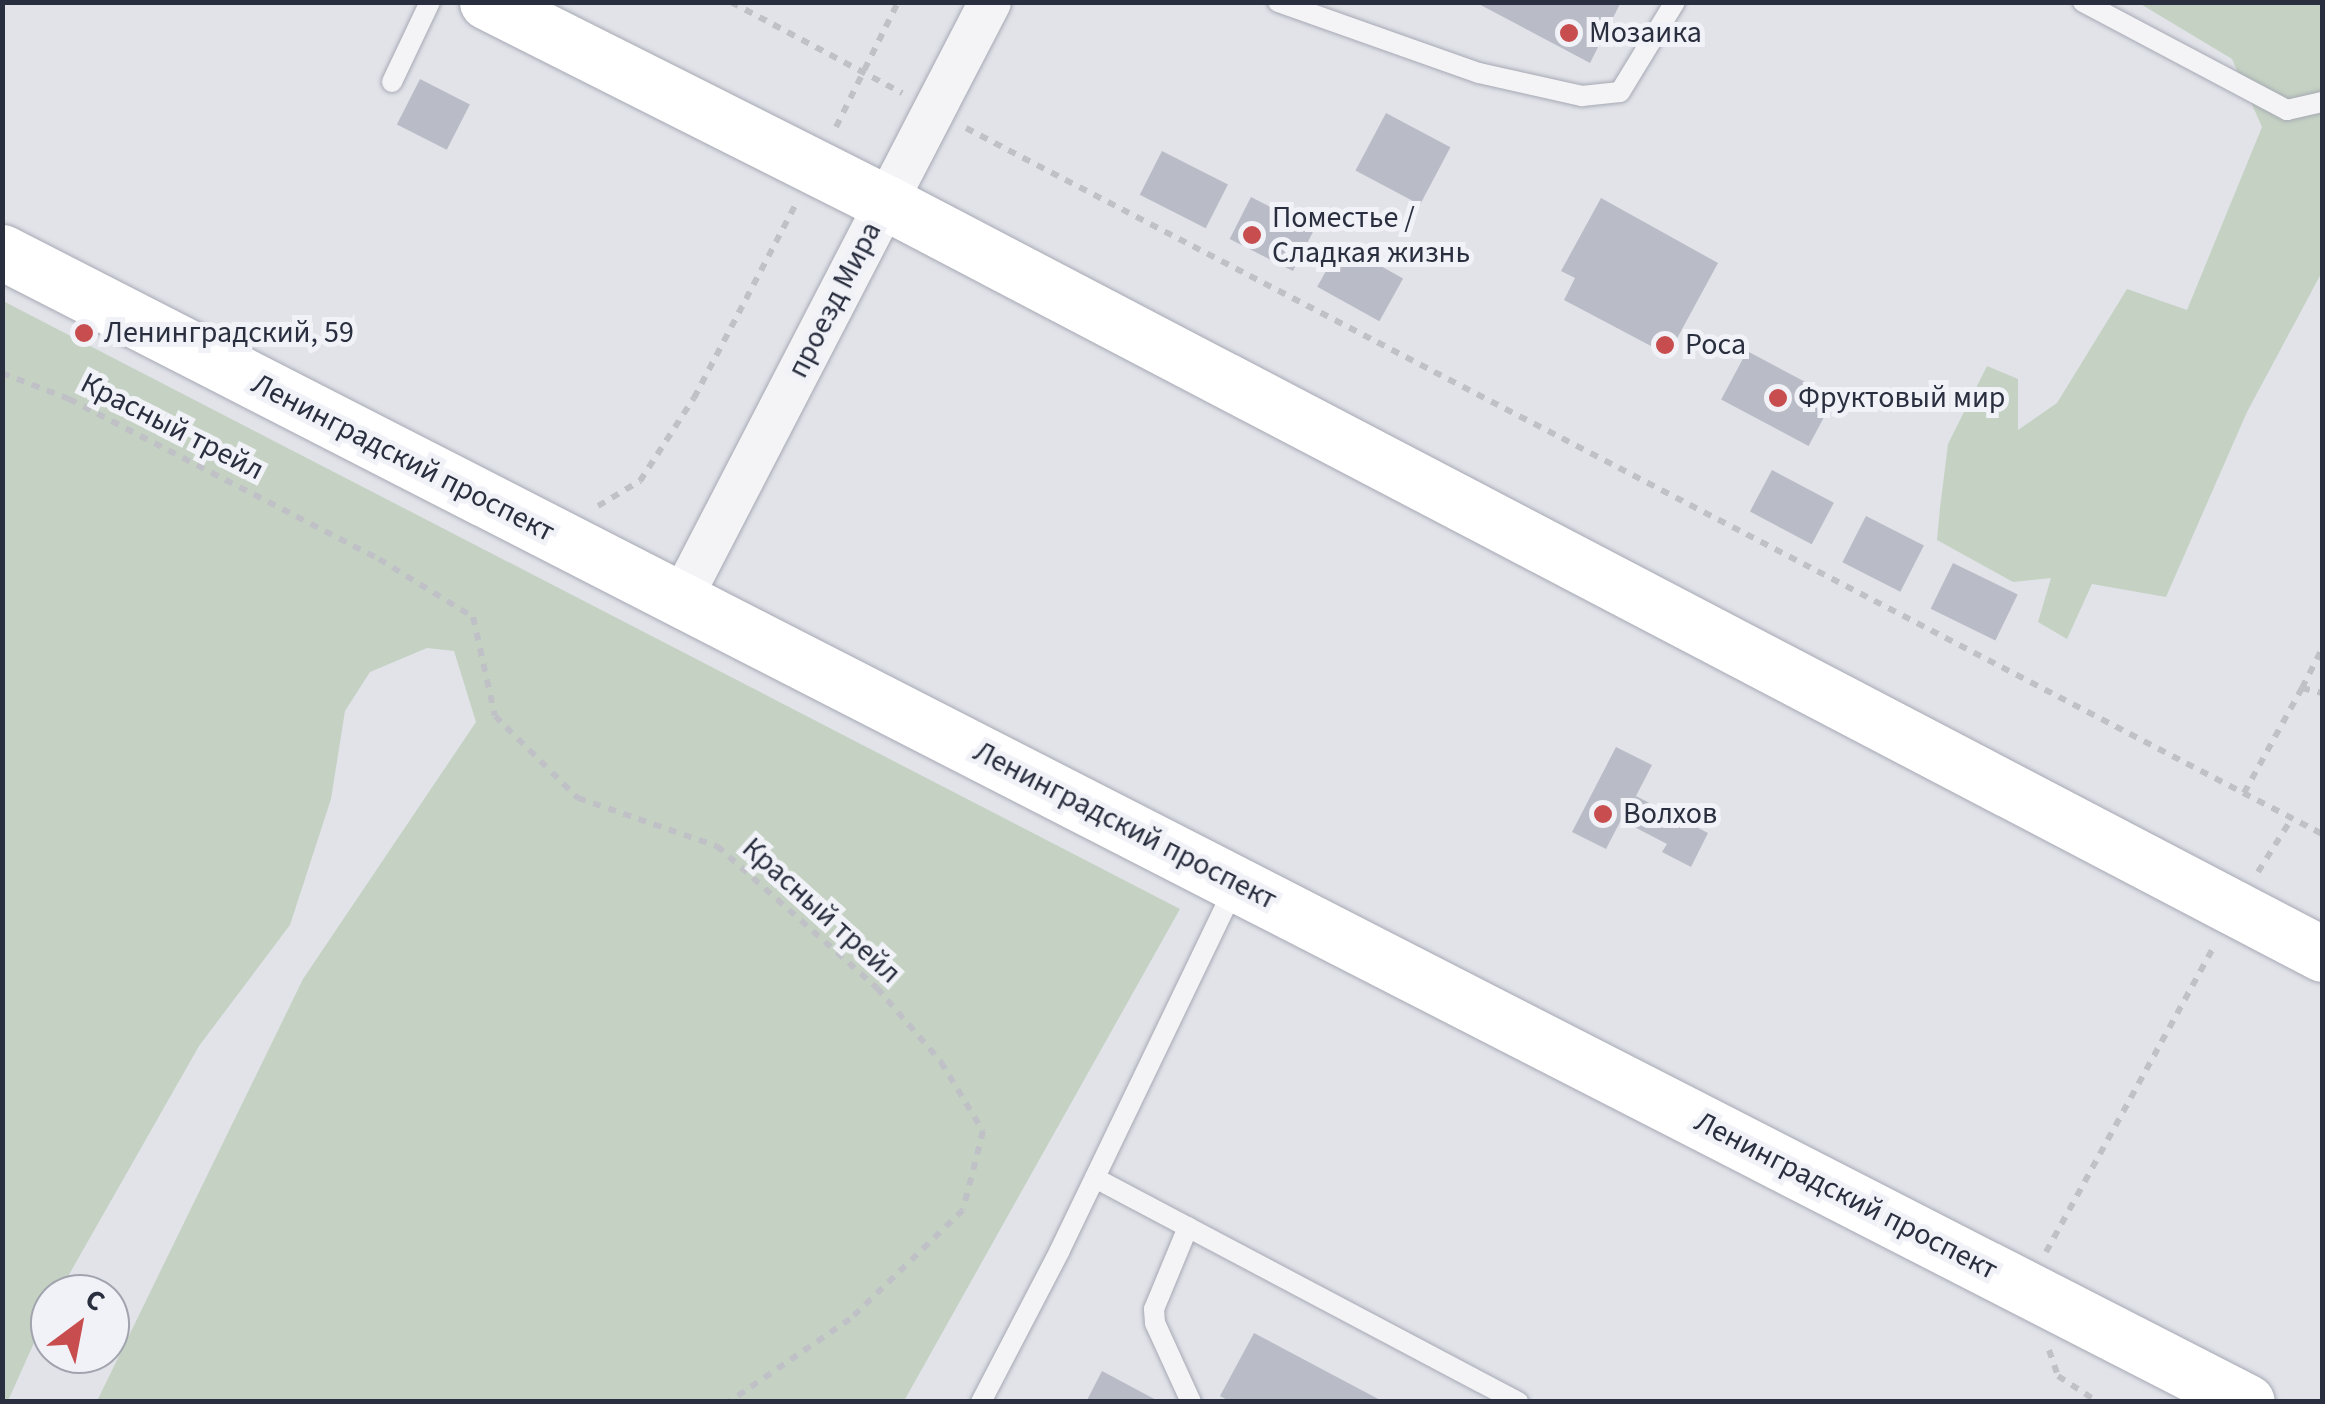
<!DOCTYPE html>
<html>
<head>
<meta charset="utf-8">
<style>
	body { margin:0 }
	#map { position:relative; width:2325px; height:1404px; overflow:hidden; background:#e1e3e9; font-family:"Source Sans 3",sans-serif }
	div>[style] { position:absolute }
	[style*='--x'] { left:calc(var(--x)*1px); top:calc(var(--y)*1px); width:calc(var(--w)*1px); rotate:calc(var(--a)*1deg) }
	.green>* { inset:0; background:#c5d2c3 }
	.building>* { inset:0; background:#b9bcc6; transform-origin:0 0 }
	.path>* { height:6px; margin-top:-3px; transform-origin:0; background:repeating-linear-gradient(90deg,#bfc1c7 0 8px,transparent 0 16px) }
	.roads { filter:drop-shadow(0 0 2px #a6a9b3) drop-shadow(0 0 2px #a6a9b3) }
	.service>* { height:20px; margin:-10px; padding:0 10px; transform-origin:10px; border-radius:10px; background:#f4f4f7 }
	.minor>* { height:42px; margin:-21px; padding:0 21px; transform-origin:21px; border-radius:21px; background:#f4f4f7 }
	.secondary>* { height:55px; margin:-27.5px; padding:0 27.5px; transform-origin:27.5px; border-radius:27.5px; background:#fff }
	.dots>* { width:28px; height:28px; translate:-50% -50%; box-sizing:border-box; border:5px solid #f1f2f7; border-radius:50% }
	span { translate:-50% -50%; white-space:nowrap; text-align:center; line-height:1.15; -webkit-text-stroke:10px #f1f2f7; paint-order:stroke }
	.poi-label { font-size:30px; color:#2a2f40 }
	.left { translate:0 -50%; text-align:left }
	.street-label { font-size:30px; color:#2a2f40 }
	.frame { position:absolute; inset:0; border:5px solid #2a2f40; pointer-events:none }
	.north { position:absolute; left:30px; top:1274px; width:100px; height:100px; box-sizing:border-box; background:#f1f2f7; border:2px solid #a1a4ae; border-radius:50%; rotate:32deg; font-size:28px; font-weight:700; line-height:40px; text-align:center; color:#2a2f40 }
	.north::after { content:''; display:block; margin:auto; width:35px; height:45px; background:#c74d4f; clip-path:polygon(50% 0,100% 100%,50% 72%,0 100%) }
</style>
</head>
<body>
<div id="map">
	<div class="green">
		<div style="clip-path:polygon(2139px 3px,2322px 3px,2322px 272px,2247px 412px,2166px 597px,2092px 584px,2067px 639px,2038px 622px,2051px 578px,2013px 582px,1937px 540px,1940px 508px,1948px 444px,1987px 366px,2018px 379px,2018px 430px,2057px 403px,2127px 289px,2187px 310px,2262px 127px,2232px 59px)"></div>
		<div style="clip-path:polygon(3px 301px,1180px 909px,904px 1401px,97px 1401px,303px 979px,476px 722px,454px 651px,427px 648px,370px 672px,345px 711px,331px 799px,290px 925px,199px 1046px,58px 1294px,50px 1294px,50px 1307px,8px 1401px,3px 1401px)"></div>
	</div>
	<div class="building">
		<div style="clip-path:polygon(1475px 2px,1621px 2px,1590px 63px)"></div>
		<div style="left:420px;top:79px;width:56px;height:51px;rotate:27deg"></div>
		<div style="left:1386px;top:113px;width:73px;height:65px;rotate:28deg"></div>
		<div style="left:1162px;top:151px;width:74px;height:49px;rotate:27deg"></div>
		<div style="left:1251px;top:197px;width:71px;height:47px;rotate:27deg"></div>
		<div style="clip-path:polygon(1601px 198px,1718px 263px,1668px 355px,1564px 300px,1575px 278px,1561px 271px)"></div>
		<div style="left:1341px;top:244px;width:71px;height:49px;rotate:29deg"></div>
		<div style="left:1747px;top:351px;width:99px;height:55px;rotate:28deg"></div>
		<div style="left:1772px;top:470px;width:70px;height:47px;rotate:28deg"></div>
		<div style="left:1866px;top:516px;width:65px;height:52px;rotate:27deg"></div>
		<div style="left:1953px;top:563px;width:72px;height:51px;rotate:26deg"></div>
		<div style="clip-path:polygon(1616px 747px,1652px 765px,1636px 796px,1708px 833px,1691px 867px,1662px 852px,1667px 844px,1621px 820px,1606px 849px,1572px 832px)"></div>
		<div style="clip-path:polygon(1254px 1333px,1318px 1367px,1384px 1402px,1231px 1402px,1220px 1396px)"></div>
		<div style="clip-path:polygon(1102px 1371px,1160px 1402px,1086px 1402px)"></div>
	</div>
	<div class="path">
		<div style="--x:731;--y:2;--w:194;--a:28"></div>
		<div style="--x:836;--y:127;--w:140;--a:-63.6"></div>
		<div style="--x:966;--y:128;--w:1529;--a:27.5"></div>
		<div style="--x:2;--y:373;--w:72;--a:21.2"></div>
		<div style="--x:69;--y:399;--w:349;--a:27.3"></div>
		<div style="--x:379;--y:559;--w:110;--a:31.7"></div>
		<div style="--x:473;--y:617;--w:101;--a:77.5"></div>
		<div style="--x:495;--y:716;--w:117;--a:44.7"></div>
		<div style="--x:578;--y:798;--w:147;--a:19.1"></div>
		<div style="--x:717;--y:846;--w:214;--a:41.6"></div>
		<div style="--x:877;--y:988;--w:98;--a:49.1"></div>
		<div style="--x:941;--y:1062;--w:81;--a:58.7"></div>
		<div style="--x:983;--y:1131;--w:81;--a:104.2"></div>
		<div style="--x:963;--y:1210;--w:157;--a:136"></div>
		<div style="--x:850;--y:1319;--w:147;--a:145.6"></div>
		<div style="--x:598;--y:506;--w:49;--a:-30.8"></div>
		<div style="--x:640;--y:481;--w:99;--a:-57"></div>
		<div style="--x:694;--y:398;--w:219;--a:-62.3"></div>
		<div style="--x:2302;--y:688;--w:44;--a:-62.9"></div>
		<div style="--x:2244;--y:793;--w:120;--a:-61.1"></div>
		<div style="--x:2302;--y:688;--w:21;--a:14"></div>
		<div style="--x:2258;--y:872;--w:64;--a:-57.8"></div>
		<div style="--x:2046;--y:1252;--w:348;--a:-61.2"></div>
		<div style="--x:2049;--y:1350;--w:28;--a:71"></div>
		<div style="--x:2058;--y:1376;--w:48;--a:33"></div>
	</div>
	<div class="roads">
		<div class="service">
			<div style="--x:1278;--y:2;--w:213;--a:19.5"></div>
			<div style="--x:1479;--y:73;--w:106;--a:12.6"></div>
			<div style="--x:1582;--y:96;--w:38;--a:-6"></div>
			<div style="--x:1620;--y:92;--w:105;--a:-58.6"></div>
			<div style="--x:2083;--y:2;--w:231;--a:27.9"></div>
			<div style="--x:2287;--y:110;--w:36;--a:-13"></div>
			<div style="--x:392;--y:82;--w:89;--a:-64.6"></div>
			<div style="--x:1095;--y:1178;--w:479;--a:27.9"></div>
			<div style="--x:1188;--y:1227;--w:89;--a:112.5"></div>
			<div style="--x:1154;--y:1309;--w:14;--a:86"></div>
			<div style="--x:1155;--y:1323;--w:87;--a:65.5"></div>
			<div style="--x:981;--y:1402;--w:171;--a:-62.5"></div>
			<div style="--x:1060;--y:1250;--w:405;--a:-64.3"></div>
		</div>
		<div class="minor">
			<div style="--x:681;--y:599;--w:672;--a:-62.63"></div>
		</div>
		<div class="secondary">
			<div style="--x:487;--y:2;--w:445;--a:26.7"></div>
			<div style="--x:885;--y:202;--w:1622;--a:27.62"></div>
			<div style="--x:2;--y:252;--w:2522;--a:27.12"></div>
		</div>
	</div>
	<div class="dots">
		<div style="left:1569px;top:33px;background:#c74d4f"></div>
		<div style="left:1252px;top:235px;background:#c74d4f"></div>
		<div style="left:84px;top:333px;background:#c74d4f"></div>
		<div style="left:1665px;top:345px;background:#c74d4f"></div>
		<div style="left:1778px;top:398px;background:#c74d4f"></div>
		<div style="left:1603px;top:814px;background:#c74d4f"></div>
	</div>
	<div class="poi-label">
		<span class="left" style="left:1589px;top:33px">Мозаика</span>
		<span class="left" style="left:1272px;top:235px">Поместье /<br>Сладкая жизнь</span>
		<span class="left" style="left:104px;top:333px">Ленинградский, 59</span>
		<span class="left" style="left:1685px;top:345px">Роса</span>
		<span class="left" style="left:1798px;top:398px">Фруктовый мир</span>
		<span class="left" style="left:1623px;top:814px">Волхов</span>
	</div>
	<div class="street-label">
		<span style="left:835px;top:300px;rotate:-63deg">проезд Мира</span>
		<span style="left:172px;top:427px;rotate:27deg">Красный трейл</span>
		<span style="left:403px;top:458px;rotate:27deg">Ленинградский проспект</span>
		<span style="left:1125px;top:826px;rotate:27deg">Ленинградский проспект</span>
		<span style="left:821px;top:911px;rotate:42deg">Красный трейл</span>
		<span style="left:1846px;top:1196px;rotate:27deg">Ленинградский проспект</span>
	</div>
	<div class="frame"></div>
	<div class="north">С</div>
</div>
</body>
</html>
